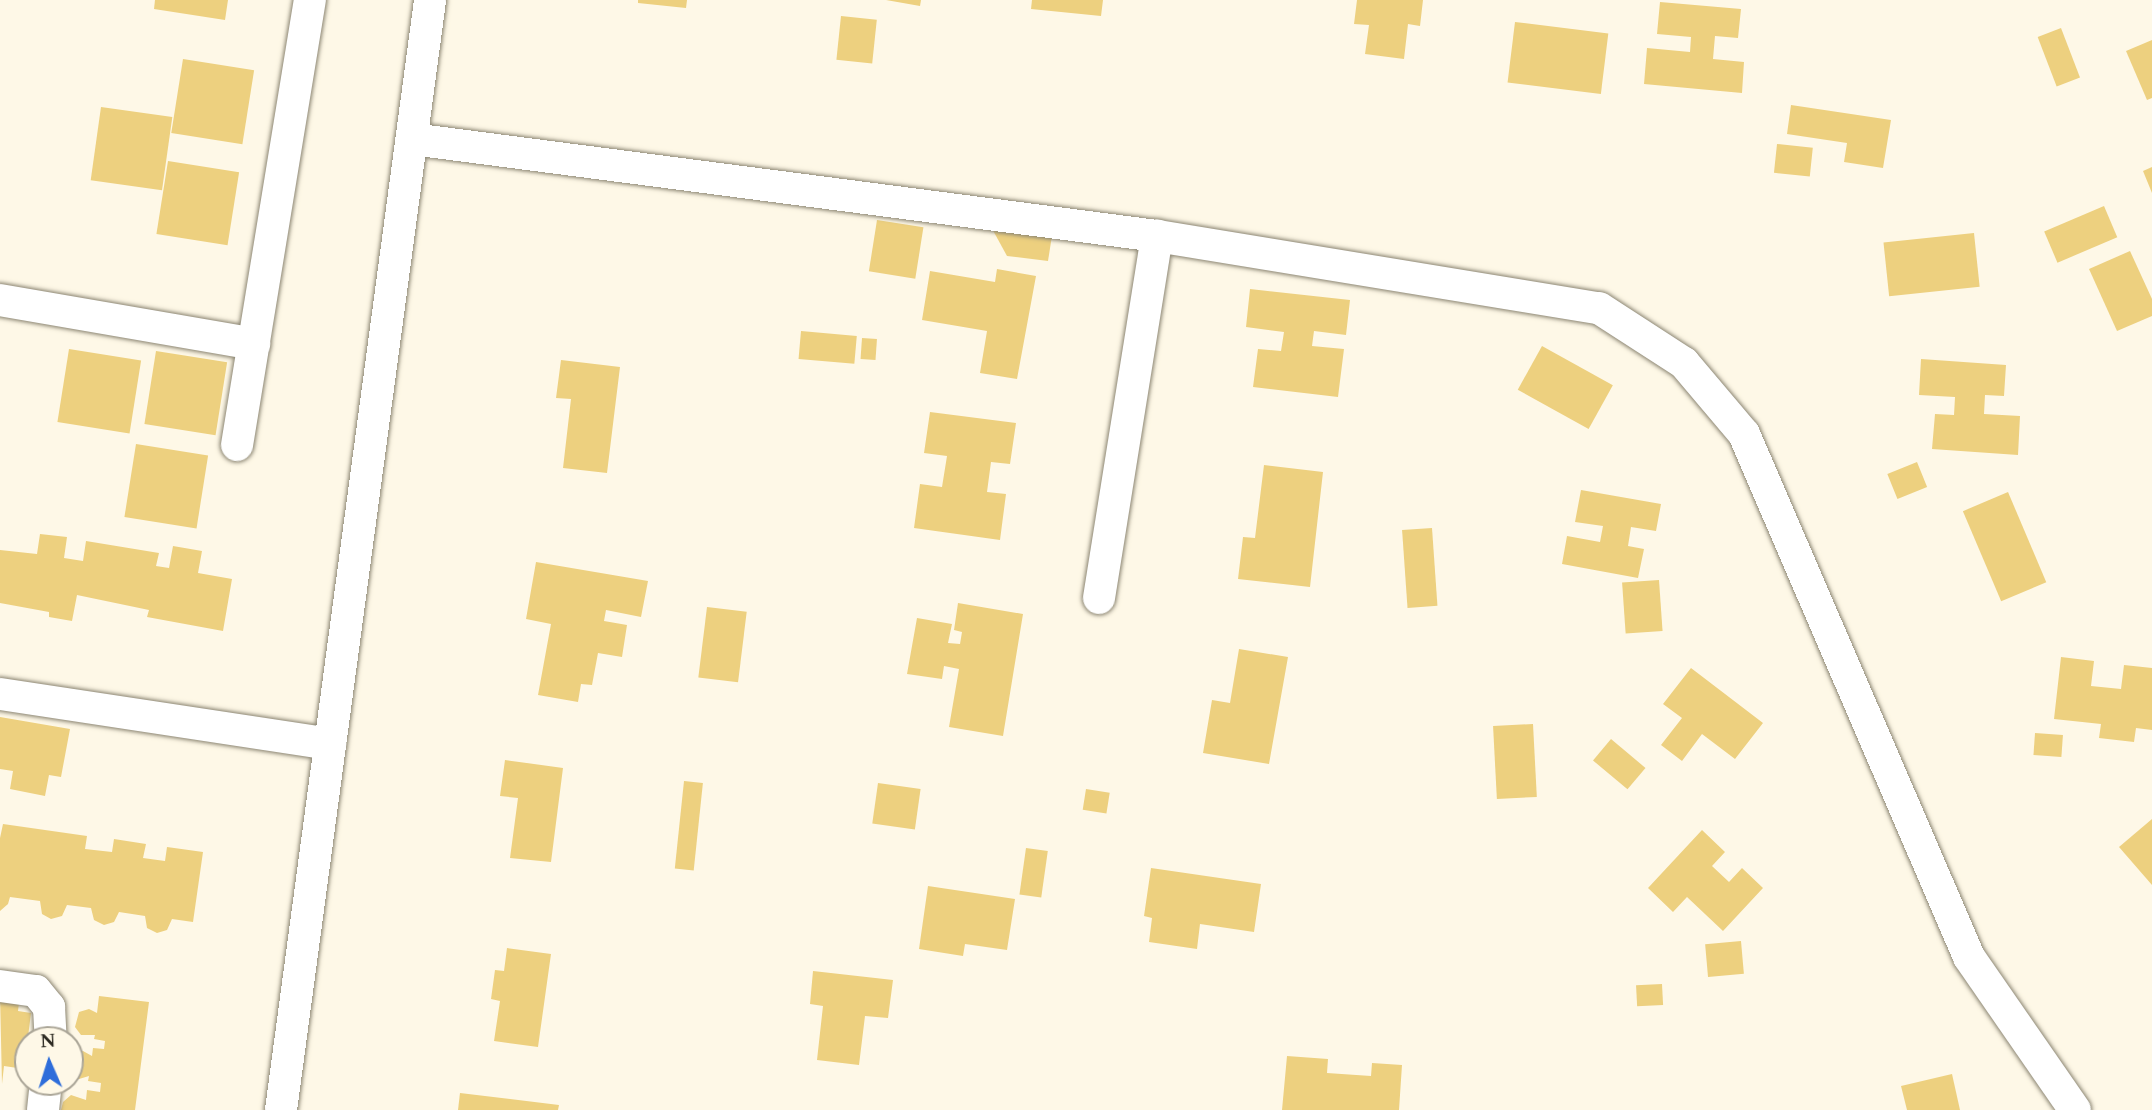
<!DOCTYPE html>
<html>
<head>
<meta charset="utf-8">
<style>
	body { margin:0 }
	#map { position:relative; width:2152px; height:1110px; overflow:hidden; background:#fef8e7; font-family:Spectral,serif }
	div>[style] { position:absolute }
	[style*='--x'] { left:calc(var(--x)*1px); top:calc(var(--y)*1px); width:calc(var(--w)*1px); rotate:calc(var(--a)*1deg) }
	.building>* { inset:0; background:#edd07f; transform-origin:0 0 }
	.roads { filter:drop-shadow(0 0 2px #8c8673) drop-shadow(0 0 2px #8c8673) }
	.minor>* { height:32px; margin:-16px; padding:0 16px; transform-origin:16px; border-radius:16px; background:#fff }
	span { translate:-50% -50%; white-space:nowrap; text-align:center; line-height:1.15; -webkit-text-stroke:5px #fef8e7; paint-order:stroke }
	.north { position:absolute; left:14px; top:1026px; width:70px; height:70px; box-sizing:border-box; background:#fef8e7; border:2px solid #aaa597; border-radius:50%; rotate:357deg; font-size:19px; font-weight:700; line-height:28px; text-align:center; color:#2b2820 }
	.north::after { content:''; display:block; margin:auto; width:24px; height:32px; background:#2e6dda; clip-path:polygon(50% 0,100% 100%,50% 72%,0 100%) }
</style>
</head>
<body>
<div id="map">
	<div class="building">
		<div style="clip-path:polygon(155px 0,228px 0,225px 20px,154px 9px)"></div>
		<div style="clip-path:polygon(638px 0,687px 0,686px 8px,638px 3px)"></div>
		<div style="clip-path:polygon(886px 0,921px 0,920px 6px)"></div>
		<div style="clip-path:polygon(1032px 0,1103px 0,1101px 16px,1031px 9px)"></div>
		<div style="clip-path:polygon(1357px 0,1423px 0,1420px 26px,1408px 24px,1404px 59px,1365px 54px,1369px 25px,1354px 24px)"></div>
		<div style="clip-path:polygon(1660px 2px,1741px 9px,1738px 38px,1715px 36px,1713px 59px,1744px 62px,1742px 93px,1644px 84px,1647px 48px,1690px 52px,1691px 37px,1657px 34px)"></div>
		<div style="left:841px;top:16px;width:36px;height:44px;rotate:6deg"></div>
		<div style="left:1515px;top:22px;width:94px;height:61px;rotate:7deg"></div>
		<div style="left:2061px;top:28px;width:53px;height:25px;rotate:69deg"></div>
		<div style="clip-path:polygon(2152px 40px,2152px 98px,2147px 100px,2126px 51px)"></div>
		<div style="left:183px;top:59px;width:72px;height:75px;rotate:9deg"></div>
		<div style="clip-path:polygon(1791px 105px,1891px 120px,1883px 168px,1844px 162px,1847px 143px,1787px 134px)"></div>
		<div style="left:101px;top:107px;width:72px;height:74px;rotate:8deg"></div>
		<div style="left:1777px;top:144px;width:36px;height:29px;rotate:6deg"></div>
		<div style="left:168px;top:161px;width:72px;height:74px;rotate:9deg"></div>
		<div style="clip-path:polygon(2152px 167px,2152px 193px,2143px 171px)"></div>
		<div style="left:2104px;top:206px;width:34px;height:65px;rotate:67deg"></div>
		<div style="clip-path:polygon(984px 214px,1054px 223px,1048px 261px,1007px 256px)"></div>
		<div style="left:877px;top:220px;width:47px;height:52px;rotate:9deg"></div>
		<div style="left:1974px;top:233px;width:54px;height:91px;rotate:84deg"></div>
		<div style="clip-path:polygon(2130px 251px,2152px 299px,2152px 316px,2117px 331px,2089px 269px)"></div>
		<div style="clip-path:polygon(997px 269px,1036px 276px,1017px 379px,980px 373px,987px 331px,922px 320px,930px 271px,995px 282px)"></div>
		<div style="clip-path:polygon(1250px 289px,1350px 300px,1346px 335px,1314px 331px,1312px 346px,1344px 349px,1338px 397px,1253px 387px,1258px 349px,1281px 351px,1284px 332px,1246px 327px)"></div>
		<div style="left:801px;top:331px;width:56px;height:28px;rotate:5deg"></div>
		<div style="left:862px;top:338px;width:15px;height:21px;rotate:4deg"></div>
		<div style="left:1542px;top:346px;width:81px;height:50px;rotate:29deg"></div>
		<div style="left:69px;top:349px;width:73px;height:74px;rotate:9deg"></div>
		<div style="left:156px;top:351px;width:72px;height:74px;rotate:9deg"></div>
		<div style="clip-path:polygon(1921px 359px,2006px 365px,2004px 396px,1985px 395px,1984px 414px,2020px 416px,2018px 455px,1932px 449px,1935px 414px,1954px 415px,1955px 397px,1919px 395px)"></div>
		<div style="clip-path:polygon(561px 360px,620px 367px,607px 473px,563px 468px,571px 399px,556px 398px)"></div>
		<div style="clip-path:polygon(930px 412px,1016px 423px,1010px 464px,991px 462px,987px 492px,1006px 494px,1000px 540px,914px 528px,920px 484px,942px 487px,947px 456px,924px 453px)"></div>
		<div style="left:136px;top:444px;width:73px;height:74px;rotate:9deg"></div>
		<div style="left:1917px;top:462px;width:27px;height:32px;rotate:68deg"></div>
		<div style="clip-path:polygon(1264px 465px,1323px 472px,1310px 587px,1238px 579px,1243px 537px,1255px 538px)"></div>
		<div style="clip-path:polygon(1581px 490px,1661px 504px,1656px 531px,1631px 527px,1628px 546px,1644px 549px,1638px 578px,1562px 564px,1567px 536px,1600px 542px,1603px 526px,1575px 522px)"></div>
		<div style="left:2008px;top:492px;width:98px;height:49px;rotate:67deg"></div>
		<div style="left:1432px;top:528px;width:78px;height:30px;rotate:86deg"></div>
		<div style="clip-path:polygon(40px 534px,67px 537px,64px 558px,83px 561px,86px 541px,159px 553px,156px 566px,169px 568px,173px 546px,202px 551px,198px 573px,232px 579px,223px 631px,147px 617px,149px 610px,77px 595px,72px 621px,49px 617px,49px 612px,0 603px,0 550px,37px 554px)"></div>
		<div style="clip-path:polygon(536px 562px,648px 581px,641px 617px,606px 610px,604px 621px,627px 625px,622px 657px,598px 653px,592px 685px,581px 684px,578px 702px,538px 695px,551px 624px,526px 619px)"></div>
		<div style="left:1659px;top:580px;width:51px;height:37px;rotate:86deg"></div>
		<div style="clip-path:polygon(958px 603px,1023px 614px,1003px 736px,949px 727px,959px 669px,944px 666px,942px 679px,907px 674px,917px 618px,952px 624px,948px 643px,960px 644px,962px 632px,954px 630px)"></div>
		<div style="left:707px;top:607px;width:40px;height:71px;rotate:7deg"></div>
		<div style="clip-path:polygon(1239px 649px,1288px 657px,1269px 764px,1203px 753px,1212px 700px,1230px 703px)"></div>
		<div style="clip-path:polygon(2061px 657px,2094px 661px,2091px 686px,2121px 689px,2124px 665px,2152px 668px,2152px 730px,2136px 728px,2134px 742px,2099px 738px,2101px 724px,2054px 719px)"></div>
		<div style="clip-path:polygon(1691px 668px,1763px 723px,1735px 759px,1702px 734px,1682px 761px,1661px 745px,1682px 718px,1663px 704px)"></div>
		<div style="clip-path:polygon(0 717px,70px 729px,61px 777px,49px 775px,45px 796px,10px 789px,13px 771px,0 769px)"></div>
		<div style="left:1533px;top:724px;width:73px;height:40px;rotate:87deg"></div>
		<div style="left:2035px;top:733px;width:28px;height:22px;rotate:4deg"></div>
		<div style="left:1611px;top:739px;width:45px;height:28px;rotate:40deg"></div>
		<div style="clip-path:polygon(505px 760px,563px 768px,551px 862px,510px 858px,518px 798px,500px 796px)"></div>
		<div style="left:684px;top:781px;width:19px;height:88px;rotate:6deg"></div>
		<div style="left:878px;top:783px;width:43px;height:41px;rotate:8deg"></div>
		<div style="left:1086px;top:789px;width:24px;height:21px;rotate:9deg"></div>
		<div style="clip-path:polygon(2152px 819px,2152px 885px,2119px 847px)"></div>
		<div style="clip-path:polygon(3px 824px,87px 836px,85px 849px,112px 852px,114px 839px,146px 844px,143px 858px,165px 861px,167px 847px,203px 852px,193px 922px,172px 919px,167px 930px,157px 933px,147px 928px,145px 916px,119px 912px,114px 922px,104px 925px,94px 920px,91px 908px,67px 905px,62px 916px,51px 919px,42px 914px,40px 901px,10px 897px,8px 904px,0 911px,0 838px)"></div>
		<div style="clip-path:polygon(1702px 830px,1725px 852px,1712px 866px,1729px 882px,1742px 868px,1763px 888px,1723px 931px,1687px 897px,1673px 912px,1648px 888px)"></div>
		<div style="left:1026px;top:848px;width:22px;height:47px;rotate:8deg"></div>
		<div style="clip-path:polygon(1151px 868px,1261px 884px,1254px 932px,1200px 924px,1197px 949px,1149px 942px,1152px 918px,1144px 916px)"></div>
		<div style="clip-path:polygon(928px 886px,1015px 899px,1007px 950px,965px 944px,963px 956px,919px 949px)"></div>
		<div style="left:1741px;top:941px;width:33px;height:36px;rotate:85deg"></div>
		<div style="clip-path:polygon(507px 948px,551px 954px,538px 1047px,494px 1041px,500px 1001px,491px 999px,495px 970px,504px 971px)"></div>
		<div style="clip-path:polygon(813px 971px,893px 980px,888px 1018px,865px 1016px,859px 1065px,817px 1060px,823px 1006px,810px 1004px)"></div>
		<div style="left:1662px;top:984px;width:21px;height:26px;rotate:87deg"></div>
		<div style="clip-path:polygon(0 994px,19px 1003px,18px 1011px,31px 1013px,24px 1069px,4px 1066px,2px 1084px)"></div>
		<div style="clip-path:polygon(99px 996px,149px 1002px,135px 1110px,61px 1110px,63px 1102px,71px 1095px,86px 1100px,87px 1090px,100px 1092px,101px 1083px,88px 1081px,89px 1076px,79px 1079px,70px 1074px,73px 1054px,83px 1051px,92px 1056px,93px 1048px,104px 1049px,105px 1041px,94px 1039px,95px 1035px,81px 1035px,75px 1027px,79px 1012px,89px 1009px,97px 1013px)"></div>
		<div style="clip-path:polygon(1287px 1056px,1328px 1059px,1327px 1073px,1371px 1076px,1372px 1063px,1402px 1065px,1399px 1110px,1282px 1110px)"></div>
		<div style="clip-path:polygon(1952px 1074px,1960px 1110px,1907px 1110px,1901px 1086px)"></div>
		<div style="clip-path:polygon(460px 1093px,559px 1105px,558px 1110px,458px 1110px)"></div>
	</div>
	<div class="roads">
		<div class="minor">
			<div style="--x:412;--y:139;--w:751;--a:7.42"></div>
			<div style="--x:1157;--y:236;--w:448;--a:9.3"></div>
			<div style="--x:1599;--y:308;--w:101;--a:32.9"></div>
			<div style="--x:1684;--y:363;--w:93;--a:49.8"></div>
			<div style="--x:1744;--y:434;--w:569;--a:66.72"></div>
			<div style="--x:1969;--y:957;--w:186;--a:55.3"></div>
			<div style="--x:0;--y:300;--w:258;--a:9.8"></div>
			<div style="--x:237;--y:445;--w:451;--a:-80.7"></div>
			<div style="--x:1099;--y:598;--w:367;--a:-80.9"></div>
			<div style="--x:0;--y:694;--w:334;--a:8.6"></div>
			<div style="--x:0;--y:986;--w:36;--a:8"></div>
			<div style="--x:36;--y:991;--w:21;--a:51"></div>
			<div style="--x:49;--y:1007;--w:33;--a:87"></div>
			<div style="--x:43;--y:1110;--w:28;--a:-84"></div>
			<div style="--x:281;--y:1110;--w:1120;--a:-82.35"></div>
		</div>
	</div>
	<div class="north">N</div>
</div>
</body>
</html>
